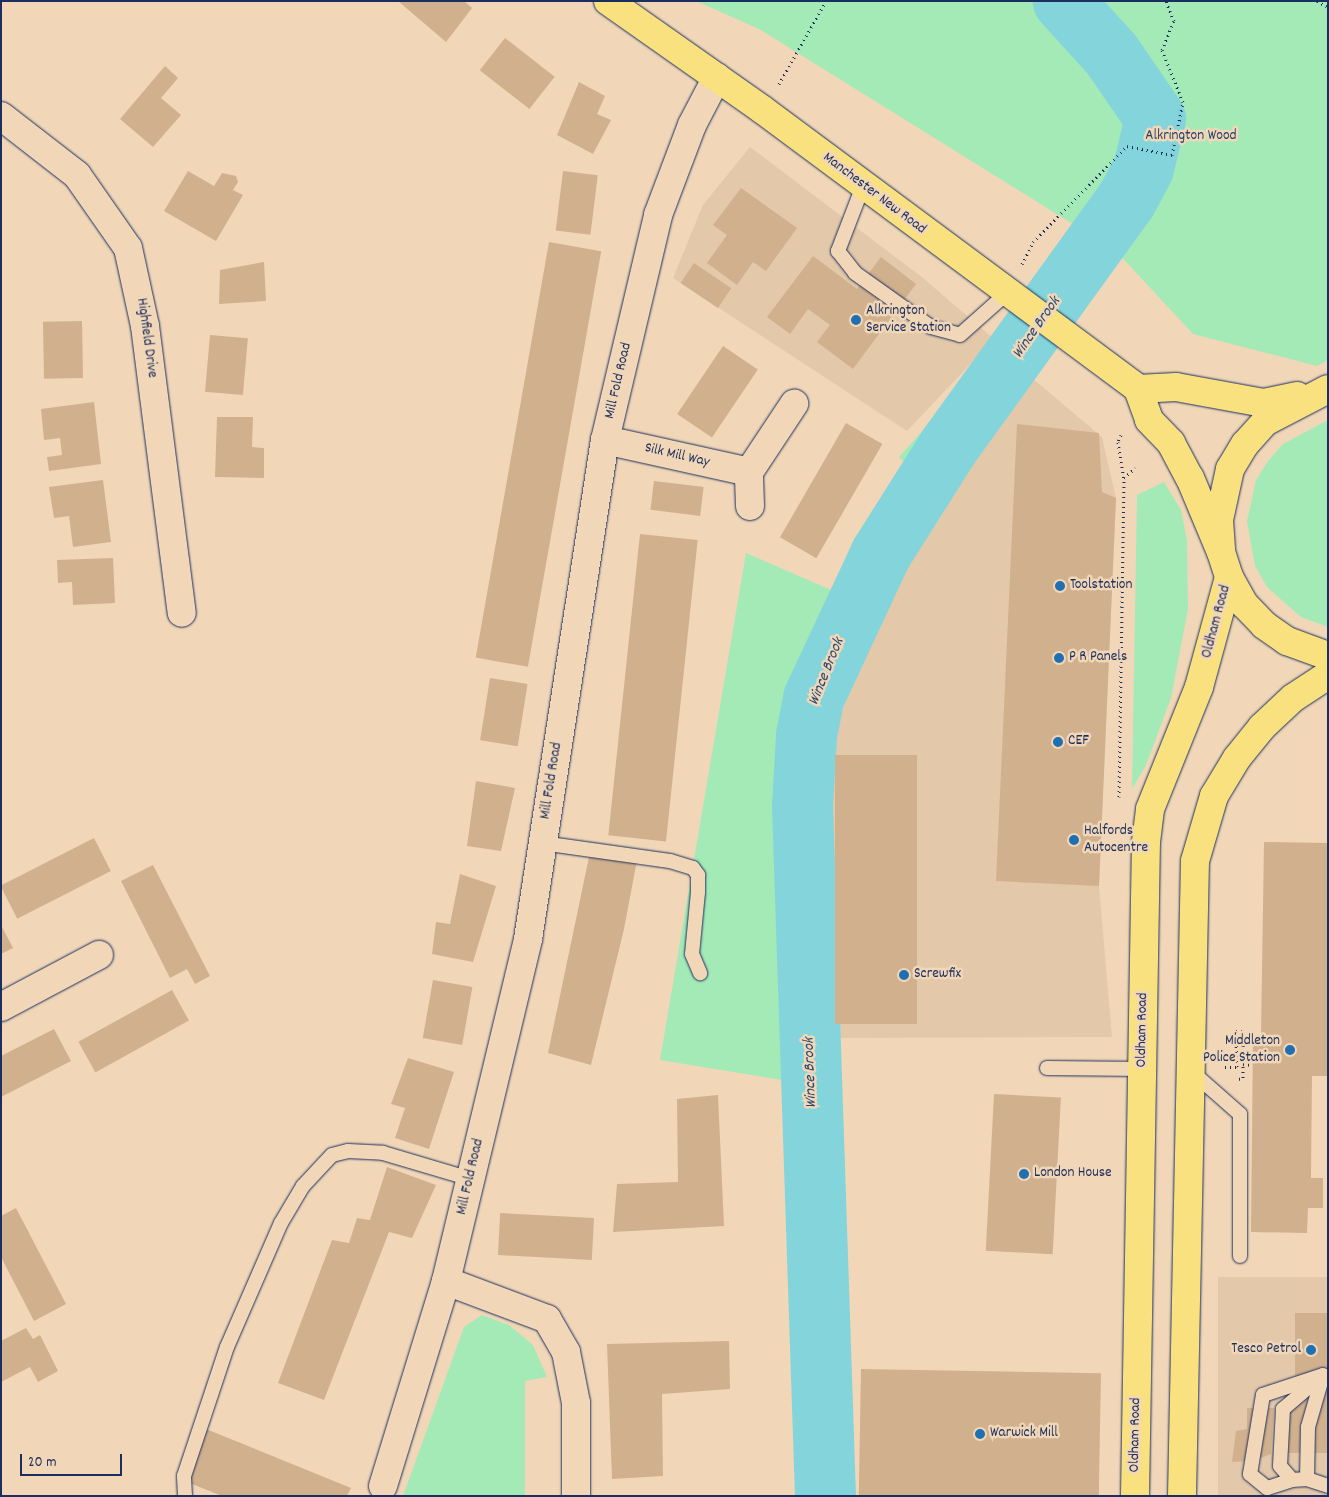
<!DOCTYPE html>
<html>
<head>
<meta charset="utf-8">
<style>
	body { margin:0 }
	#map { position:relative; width:1329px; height:1497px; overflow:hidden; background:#f1d7b8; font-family:Dekko,sans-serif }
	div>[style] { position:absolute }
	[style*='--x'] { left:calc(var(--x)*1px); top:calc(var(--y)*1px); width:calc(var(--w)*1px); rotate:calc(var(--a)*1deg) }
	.built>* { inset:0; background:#e3c8a9; transform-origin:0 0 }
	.green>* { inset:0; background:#a3eab7 }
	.river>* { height:61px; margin:-30.5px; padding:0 30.5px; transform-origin:30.5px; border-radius:30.5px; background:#83d5db }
	.building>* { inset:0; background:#d1b08e; transform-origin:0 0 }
	.path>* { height:3px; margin-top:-1.5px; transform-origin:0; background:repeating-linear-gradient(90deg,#1b2f5e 0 1px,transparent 0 5px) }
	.roads { filter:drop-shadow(0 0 1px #1b2f5e) drop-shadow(0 0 1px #1b2f5e) }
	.lane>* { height:14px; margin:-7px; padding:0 7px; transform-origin:7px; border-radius:7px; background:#f1d7b8 }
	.street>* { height:28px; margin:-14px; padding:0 14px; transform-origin:14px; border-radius:14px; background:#f1d7b8 }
	.primary>* { height:28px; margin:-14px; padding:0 14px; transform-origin:14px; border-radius:14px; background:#fae180 }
	.dots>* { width:14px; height:14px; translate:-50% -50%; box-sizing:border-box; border:2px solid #f1d7b8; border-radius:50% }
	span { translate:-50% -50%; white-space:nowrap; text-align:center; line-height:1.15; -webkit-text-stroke:5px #f1d7b8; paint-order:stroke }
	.park-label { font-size:15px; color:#294267 }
	.street-label { font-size:15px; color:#1b2f5e }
	.poi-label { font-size:15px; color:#1b2f5e }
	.left { translate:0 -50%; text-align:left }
	.right { translate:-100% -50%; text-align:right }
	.water-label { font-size:16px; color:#2b4871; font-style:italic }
	.frame { position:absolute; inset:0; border:2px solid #1b2f5e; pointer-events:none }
	.scale { position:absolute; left:20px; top:1454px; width:102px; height:22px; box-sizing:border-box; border:2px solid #1b2f5e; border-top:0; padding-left:6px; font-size:15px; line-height:18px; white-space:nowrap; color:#1b2f5e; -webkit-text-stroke:4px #f1d7b8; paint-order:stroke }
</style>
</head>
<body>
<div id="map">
	<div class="built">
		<div style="clip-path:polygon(750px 147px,923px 278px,994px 339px,907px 431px,673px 278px,703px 205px)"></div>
		<div style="clip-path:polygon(1020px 368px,1102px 437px,1116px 498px,1099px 886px,1112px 1037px,832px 1038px,826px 739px,860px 623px,912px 520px)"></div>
		<div style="left:1328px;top:1277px;width:219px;height:110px;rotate:90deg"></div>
	</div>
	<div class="green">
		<div style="clip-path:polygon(696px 1px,1328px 1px,1328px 360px,1317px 366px,1193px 334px,1116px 251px,759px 29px)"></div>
		<div style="clip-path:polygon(995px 349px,1015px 368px,889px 552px,830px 685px,815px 759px,812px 820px,820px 1047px,832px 1052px,837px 1496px,801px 1496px,800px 1083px,660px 1060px,746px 553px,845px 596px,919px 475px,899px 457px)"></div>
		<div style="clip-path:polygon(1328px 420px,1328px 627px,1301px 617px,1267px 587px,1255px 566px,1247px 521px,1256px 480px,1268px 461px,1283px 444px)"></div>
		<div style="clip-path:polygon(1164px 482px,1181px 510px,1187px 540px,1188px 609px,1171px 698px,1146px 765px,1132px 789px,1137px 495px)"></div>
		<div style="clip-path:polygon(482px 1315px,509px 1325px,533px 1345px,547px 1377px,525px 1381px,525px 1496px,403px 1496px,464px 1327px)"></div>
	</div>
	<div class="river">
		<div style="--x:825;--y:1496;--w:691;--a:-91.91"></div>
		<div style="--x:802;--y:805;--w:70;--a:-86.7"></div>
		<div style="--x:806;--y:735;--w:38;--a:-79"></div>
		<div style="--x:813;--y:698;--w:159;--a:-65"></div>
		<div style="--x:880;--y:554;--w:129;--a:-57.7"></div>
		<div style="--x:949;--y:445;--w:302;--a:-54.2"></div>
		<div style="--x:1126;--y:200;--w:36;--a:-62"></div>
		<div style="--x:1143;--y:168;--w:51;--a:-76.5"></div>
		<div style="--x:1155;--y:118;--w:78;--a:-124.5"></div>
		<div style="--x:1111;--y:54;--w:72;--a:-132.2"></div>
	</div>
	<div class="building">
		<div style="clip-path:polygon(398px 1px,464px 1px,472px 8px,446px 42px)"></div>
		<div style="left:505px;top:38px;width:63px;height:41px;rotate:38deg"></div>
		<div style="clip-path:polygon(165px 66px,178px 78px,161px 98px,181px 115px,153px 147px,120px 119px)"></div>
		<div style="clip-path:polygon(579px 82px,605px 96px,597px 114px,611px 120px,593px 154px,557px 135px)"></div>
		<div style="clip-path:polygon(188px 171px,214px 186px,222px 173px,236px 176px,238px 182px,233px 190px,243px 195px,216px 241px,164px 211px)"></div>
		<div style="left:563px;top:171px;width:35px;height:60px;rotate:7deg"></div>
		<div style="clip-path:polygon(741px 188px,797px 228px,766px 271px,753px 262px,737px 285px,707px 263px,727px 235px,713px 225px)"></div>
		<div style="left:549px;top:242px;width:53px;height:422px;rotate:10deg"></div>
		<div style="clip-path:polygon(813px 256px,857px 289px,881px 257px,916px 284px,853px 369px,817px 342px,830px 325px,808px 309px,790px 334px,767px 317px)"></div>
		<div style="clip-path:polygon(264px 262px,266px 301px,219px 304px,220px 270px)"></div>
		<div style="left:694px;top:263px;width:45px;height:24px;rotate:34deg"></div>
		<div style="left:82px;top:321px;width:57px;height:39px;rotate:89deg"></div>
		<div style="left:210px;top:335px;width:38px;height:57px;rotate:5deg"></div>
		<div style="left:723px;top:346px;width:42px;height:82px;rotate:34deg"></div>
		<div style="clip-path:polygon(94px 402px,101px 464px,49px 471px,47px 457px,62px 455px,60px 438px,44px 440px,41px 409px)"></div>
		<div style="clip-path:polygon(217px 417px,253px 417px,252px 447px,264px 448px,264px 478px,215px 477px)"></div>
		<div style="left:846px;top:423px;width:42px;height:132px;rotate:30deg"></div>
		<div style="clip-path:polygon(1017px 424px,1099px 433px,1102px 492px,1116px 498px,1099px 886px,996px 881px)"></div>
		<div style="clip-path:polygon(103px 480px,111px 542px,73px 547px,69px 516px,54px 518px,49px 487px)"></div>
		<div style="left:654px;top:481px;width:50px;height:29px;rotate:7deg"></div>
		<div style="left:640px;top:534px;width:58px;height:303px;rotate:6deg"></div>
		<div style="clip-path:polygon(113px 558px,115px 603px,73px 605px,72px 582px,58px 583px,57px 560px)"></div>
		<div style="left:490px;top:678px;width:38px;height:63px;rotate:9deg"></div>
		<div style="left:835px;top:755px;width:82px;height:269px"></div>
		<div style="clip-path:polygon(476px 781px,515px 788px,501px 851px,467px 846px)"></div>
		<div style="left:94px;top:838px;width:37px;height:105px;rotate:63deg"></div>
		<div style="clip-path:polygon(1264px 842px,1328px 843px,1328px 1076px,1312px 1076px,1311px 1178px,1323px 1178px,1323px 1208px,1308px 1208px,1307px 1233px,1251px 1232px,1253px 1035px,1261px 1036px)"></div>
		<div style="clip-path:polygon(589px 857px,637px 860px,624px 929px,591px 1065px,548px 1053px)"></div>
		<div style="clip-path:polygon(153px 865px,210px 976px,195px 984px,187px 969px,170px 978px,121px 881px)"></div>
		<div style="clip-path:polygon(460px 874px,496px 886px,473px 962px,432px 954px,436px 922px,450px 924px)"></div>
		<div style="clip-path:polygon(1px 925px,13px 948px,1px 954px)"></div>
		<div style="left:433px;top:980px;width:40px;height:59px;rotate:10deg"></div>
		<div style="left:172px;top:990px;width:35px;height:107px;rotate:61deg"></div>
		<div style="clip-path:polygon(54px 1029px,71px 1061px,1px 1097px,1px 1056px)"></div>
		<div style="clip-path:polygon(408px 1058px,454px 1072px,429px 1149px,395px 1138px,405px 1108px,391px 1104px)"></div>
		<div style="left:994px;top:1094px;width:67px;height:157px;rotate:3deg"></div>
		<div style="clip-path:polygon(718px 1095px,724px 1226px,613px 1232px,617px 1184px,678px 1182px,677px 1099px)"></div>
		<div style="clip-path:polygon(387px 1167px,436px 1185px,412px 1238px,389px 1232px,324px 1400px,278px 1383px,332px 1240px,349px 1243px,357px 1218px,370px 1220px)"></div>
		<div style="clip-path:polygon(16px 1208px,66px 1304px,34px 1321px,1px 1257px,1px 1216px)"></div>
		<div style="left:594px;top:1218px;width:42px;height:94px;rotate:93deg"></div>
		<div style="clip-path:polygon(1295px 1313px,1328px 1313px,1328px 1453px,1284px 1453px,1284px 1387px,1295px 1387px)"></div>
		<div style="clip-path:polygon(26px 1328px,33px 1339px,40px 1335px,58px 1371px,38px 1382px,30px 1367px,1px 1382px,1px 1341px)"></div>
		<div style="clip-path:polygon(729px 1341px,730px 1389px,662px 1394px,663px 1476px,612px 1479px,607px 1344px)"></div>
		<div style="left:861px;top:1369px;width:240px;height:127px;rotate:1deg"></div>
		<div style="clip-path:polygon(1247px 1408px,1274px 1408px,1271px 1454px,1253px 1461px,1232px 1462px,1236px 1431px,1247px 1429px)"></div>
		<div style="clip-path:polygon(206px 1429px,351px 1488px,347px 1496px,222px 1496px,187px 1482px)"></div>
	</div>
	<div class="path">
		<div style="--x:1317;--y:1;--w:13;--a:29"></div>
		<div style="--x:779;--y:84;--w:95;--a:-60.5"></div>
		<div style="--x:1022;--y:264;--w:25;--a:-63"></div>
		<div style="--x:1033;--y:242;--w:134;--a:-45.6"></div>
		<div style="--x:1127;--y:146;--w:46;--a:11.3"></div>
		<div style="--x:1172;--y:155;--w:54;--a:-78.3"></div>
		<div style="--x:1183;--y:102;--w:56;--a:-112"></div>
		<div style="--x:1162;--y:50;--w:31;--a:-68"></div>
		<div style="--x:1174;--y:21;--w:22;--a:-112"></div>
		<div style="--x:1121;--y:435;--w:8;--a:113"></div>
		<div style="--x:1118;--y:442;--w:36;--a:81"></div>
		<div style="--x:1119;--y:797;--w:319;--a:-89.1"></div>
		<div style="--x:1124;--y:478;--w:15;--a:-42"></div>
		<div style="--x:1225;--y:1067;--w:12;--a:0"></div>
		<div style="--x:1237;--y:1067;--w:36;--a:-92"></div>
		<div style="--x:1236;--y:1031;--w:7;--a:0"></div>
		<div style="--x:1243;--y:1031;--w:33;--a:90"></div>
		<div style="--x:1243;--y:1064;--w:10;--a:6"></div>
		<div style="--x:1239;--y:1079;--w:4;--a:-14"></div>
		<div style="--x:1243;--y:1078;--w:14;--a:-90"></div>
	</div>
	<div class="roads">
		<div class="lane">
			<div style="--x:863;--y:186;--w:70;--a:111"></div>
			<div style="--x:838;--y:251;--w:28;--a:52"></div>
			<div style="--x:855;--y:273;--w:93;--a:35.4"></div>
			<div style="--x:931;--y:327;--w:30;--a:15"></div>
			<div style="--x:960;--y:335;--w:62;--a:-41.7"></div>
			<div style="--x:542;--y:843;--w:129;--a:8"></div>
			<div style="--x:670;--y:861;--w:24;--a:17"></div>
			<div style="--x:693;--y:868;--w:9;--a:54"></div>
			<div style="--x:698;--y:875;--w:17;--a:90"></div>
			<div style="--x:698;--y:892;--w:62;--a:95.5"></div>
			<div style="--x:692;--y:954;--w:21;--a:67"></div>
			<div style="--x:1047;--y:1068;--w:96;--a:0.6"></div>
			<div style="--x:1191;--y:1071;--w:65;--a:41.3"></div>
			<div style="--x:1240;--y:1114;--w:142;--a:90"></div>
			<div style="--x:1317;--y:1380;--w:45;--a:139.5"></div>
			<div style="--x:1283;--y:1409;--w:57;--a:93"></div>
			<div style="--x:1280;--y:1466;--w:18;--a:49"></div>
			<div style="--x:1292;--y:1480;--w:15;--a:-4"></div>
			<div style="--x:1307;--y:1479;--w:22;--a:18"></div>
			<div style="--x:1307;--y:1479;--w:52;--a:-88.9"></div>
			<div style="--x:1308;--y:1427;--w:54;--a:-73.9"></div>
			<div style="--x:1292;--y:1480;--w:26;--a:162"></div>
			<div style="--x:1267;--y:1488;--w:22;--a:-141"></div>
			<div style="--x:1250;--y:1474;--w:80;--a:-80.7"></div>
			<div style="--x:1263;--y:1395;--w:63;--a:-18.4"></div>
			<div style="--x:185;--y:1496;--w:20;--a:-93"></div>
			<div style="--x:184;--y:1476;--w:136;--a:-71.6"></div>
			<div style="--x:227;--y:1347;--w:135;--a:-66.5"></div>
			<div style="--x:281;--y:1223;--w:43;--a:-59.3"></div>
			<div style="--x:303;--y:1186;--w:42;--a:-46.9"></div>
			<div style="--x:332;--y:1155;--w:16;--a:-14"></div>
			<div style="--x:348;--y:1151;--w:35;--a:3"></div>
			<div style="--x:383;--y:1153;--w:92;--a:16.5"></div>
		</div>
		<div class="street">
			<div style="--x:1;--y:116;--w:96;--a:37.8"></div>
			<div style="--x:77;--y:175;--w:89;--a:55.1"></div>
			<div style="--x:128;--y:248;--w:80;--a:77.7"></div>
			<div style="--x:145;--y:326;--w:289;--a:82.7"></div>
			<div style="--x:605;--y:440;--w:148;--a:12.5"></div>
			<div style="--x:750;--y:506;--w:34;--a:-92"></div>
			<div style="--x:749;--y:472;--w:82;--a:-56.5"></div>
			<div style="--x:1;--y:1007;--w:111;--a:-28"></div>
			<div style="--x:446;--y:1281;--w:108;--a:20.6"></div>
			<div style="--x:547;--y:1319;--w:38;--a:60"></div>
			<div style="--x:566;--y:1352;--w:52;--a:78.9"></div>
			<div style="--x:576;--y:1403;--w:93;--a:90"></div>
			<div style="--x:383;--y:1486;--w:214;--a:-72.9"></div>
			<div style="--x:446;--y:1281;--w:352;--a:-76.5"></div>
			<div style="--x:528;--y:939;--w:505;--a:-81.23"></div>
			<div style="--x:605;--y:440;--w:231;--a:-76.7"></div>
			<div style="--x:658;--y:215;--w:96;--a:-69.3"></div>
			<div style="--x:692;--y:125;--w:54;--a:-62.5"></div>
		</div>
		<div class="primary">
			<div style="--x:608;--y:1;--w:189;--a:35.1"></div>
			<div style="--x:763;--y:110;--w:467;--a:36.6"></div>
			<div style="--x:1138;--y:389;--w:33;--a:70"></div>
			<div style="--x:1149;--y:420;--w:32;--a:46"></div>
			<div style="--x:1171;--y:443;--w:40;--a:62"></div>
			<div style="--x:1190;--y:478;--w:80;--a:67.3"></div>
			<div style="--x:1138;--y:389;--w:38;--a:-3"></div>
			<div style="--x:1176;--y:387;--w:89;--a:10.3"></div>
			<div style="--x:1264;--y:403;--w:34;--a:-12"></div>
			<div style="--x:1328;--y:389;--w:71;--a:152.4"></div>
			<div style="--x:1265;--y:422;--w:30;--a:132"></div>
			<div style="--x:1245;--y:444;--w:29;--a:121"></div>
			<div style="--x:1230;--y:469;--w:52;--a:102.2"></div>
			<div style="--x:1219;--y:520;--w:32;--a:86"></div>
			<div style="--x:1221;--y:552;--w:26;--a:72"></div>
			<div style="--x:1229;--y:577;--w:31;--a:61"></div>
			<div style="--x:1244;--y:604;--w:29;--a:46"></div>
			<div style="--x:1264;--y:625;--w:28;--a:35"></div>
			<div style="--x:1287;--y:641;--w:44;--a:20.1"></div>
			<div style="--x:1135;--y:1496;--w:654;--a:-89.04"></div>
			<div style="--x:1146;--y:842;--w:33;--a:-83"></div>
			<div style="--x:1150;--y:809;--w:131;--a:-68.1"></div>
			<div style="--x:1199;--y:687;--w:114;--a:-74.7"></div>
			<div style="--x:1182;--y:1496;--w:635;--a:-88.83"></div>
			<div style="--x:1195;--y:861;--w:68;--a:-73.7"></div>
			<div style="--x:1214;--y:796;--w:44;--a:-58.8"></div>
			<div style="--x:1237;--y:758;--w:40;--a:-51"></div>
			<div style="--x:1262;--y:727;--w:42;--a:-43.1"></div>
			<div style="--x:1293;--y:698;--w:42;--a:-33.3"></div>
		</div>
	</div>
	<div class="dots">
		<div style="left:856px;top:320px;background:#1f6fb2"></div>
		<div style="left:1060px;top:586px;background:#1f6fb2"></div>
		<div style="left:1059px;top:658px;background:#1f6fb2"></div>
		<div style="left:1058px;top:742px;background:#1f6fb2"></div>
		<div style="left:1074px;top:840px;background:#1f6fb2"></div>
		<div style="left:904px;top:975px;background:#1f6fb2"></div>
		<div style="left:1290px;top:1050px;background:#1f6fb2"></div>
		<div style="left:1024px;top:1174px;background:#1f6fb2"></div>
		<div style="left:1311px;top:1350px;background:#1f6fb2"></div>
		<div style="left:980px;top:1434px;background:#1f6fb2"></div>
	</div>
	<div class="park-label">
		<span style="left:1191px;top:137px">Alkrington Wood</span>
	</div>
	<div class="street-label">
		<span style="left:874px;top:194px;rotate:37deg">Manchester New Road</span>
		<span style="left:146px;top:338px;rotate:82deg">Highfield Drive</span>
		<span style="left:619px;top:381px;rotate:-77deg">Mill Fold Road</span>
		<span style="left:677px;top:456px;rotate:13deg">Silk Mill Way</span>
		<span style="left:1217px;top:622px;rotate:-75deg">Oldham Road</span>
		<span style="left:552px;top:781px;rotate:-81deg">Mill Fold Road</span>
		<span style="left:1143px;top:1030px;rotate:-89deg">Oldham Road</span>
		<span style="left:471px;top:1177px;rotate:-77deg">Mill Fold Road</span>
		<span style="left:1136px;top:1435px;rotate:-89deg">Oldham Road</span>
	</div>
	<div class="poi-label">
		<span class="left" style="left:866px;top:320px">Alkrington<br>Service Station</span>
		<span class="left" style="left:1070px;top:586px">Toolstation</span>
		<span class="left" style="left:1069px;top:658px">P R Panels</span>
		<span class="left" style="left:1068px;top:742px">CEF</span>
		<span class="left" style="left:1084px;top:840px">Halfords<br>Autocentre</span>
		<span class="left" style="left:914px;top:975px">Screwfix</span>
		<span class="right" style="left:1280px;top:1050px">Middleton<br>Police Station</span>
		<span class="left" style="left:1034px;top:1174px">London House</span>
		<span class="right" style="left:1301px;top:1350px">Tesco Petrol</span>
		<span class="left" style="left:990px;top:1434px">Warwick Mill</span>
	</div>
	<div class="water-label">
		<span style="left:1037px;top:328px;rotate:-55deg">Wince Brook</span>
		<span style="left:827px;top:672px;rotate:-68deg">Wince Brook</span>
		<span style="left:811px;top:1073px;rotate:-92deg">Wince Brook</span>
	</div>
	<div class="frame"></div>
	<div class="scale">20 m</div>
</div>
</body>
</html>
